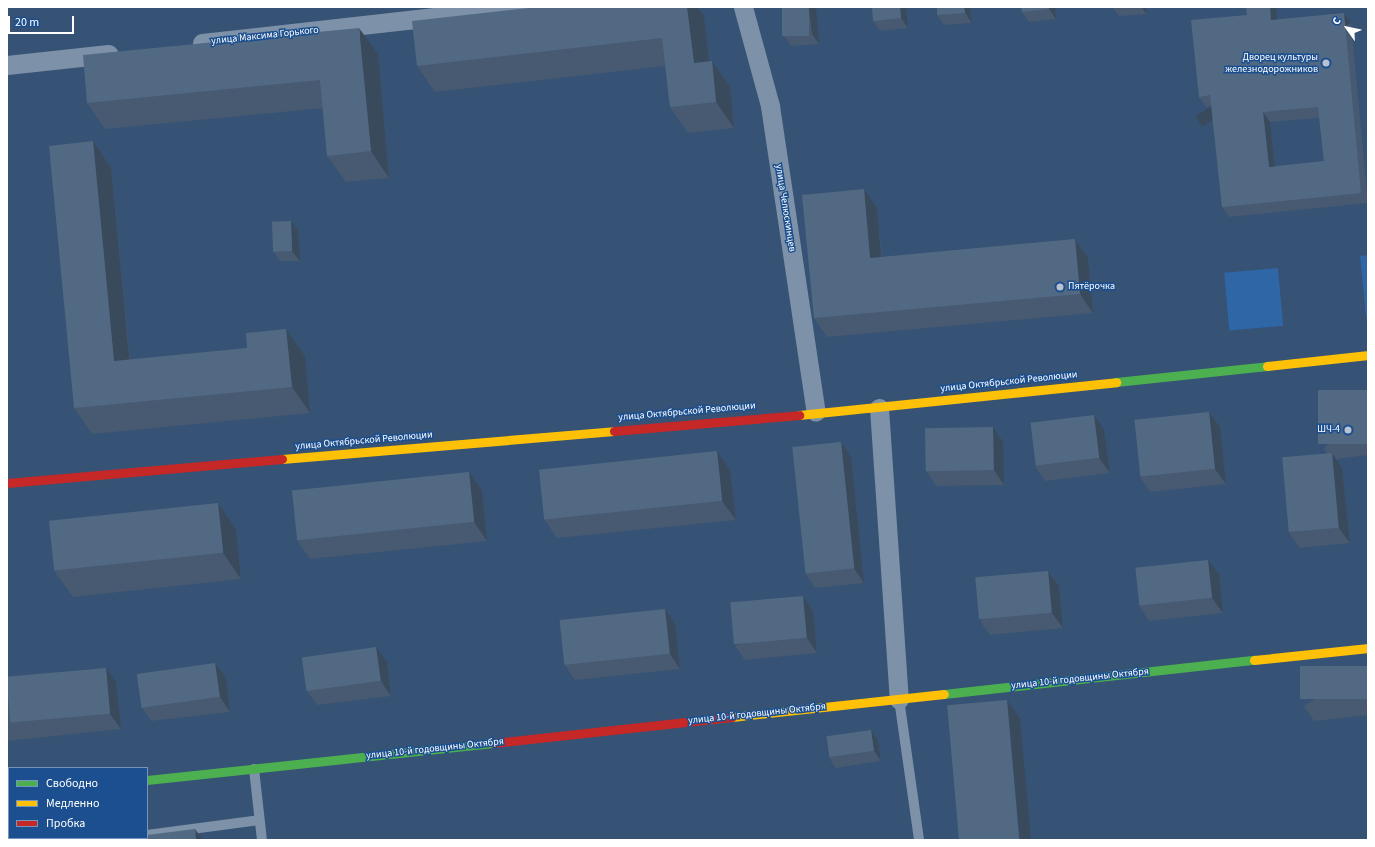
<!DOCTYPE html>
<html>
<head>
<meta charset="utf-8">
<style>
	body { margin:0 }
	#map { position:relative; width:1375px; height:847px; overflow:hidden; background:#365274; font-family:"Source Sans 3",sans-serif }
	div>[style] { position:absolute }
	[style*='--x'] { left:calc(var(--x)*1px); top:calc(var(--y)*1px); width:calc(var(--w)*1px); rotate:calc(var(--a)*1deg) }
	.green>* { inset:0; background:#2f66a5; transform-origin:0 0 }
	.lane>* { height:10px; margin:-5px; padding:0 5px; transform-origin:5px; border-radius:5px; background:#7d92a8 }
	.street>* { height:19px; margin:-9.5px; padding:0 9.5px; transform-origin:9.5px; border-radius:9.5px; background:#7d92a8 }
	.fast>* { height:9px; margin:-4.5px; padding:0 4.5px; transform-origin:4.5px; border-radius:4.5px; background:#4caf50 }
	.slow>* { height:9px; margin:-4.5px; padding:0 4.5px; transform-origin:4.5px; border-radius:4.5px; background:#ffc107 }
	.jam>* { height:9px; margin:-4.5px; padding:0 4.5px; transform-origin:4.5px; border-radius:4.5px; background:#c62828 }
	.wall>* { inset:0; background:#475a72 }
	.shaded-wall>* { inset:0; background:#394a5c; transform-origin:0 0 }
	.building>* { inset:0; background:#526984; transform-origin:0 0 }
	.dots>* { width:11px; height:11px; translate:-50% -50%; box-sizing:border-box; border:2px solid #1b4f8f; border-radius:50% }
	span { translate:-50% -50%; white-space:nowrap; text-align:center; line-height:1.15; -webkit-text-stroke:3px #1b4f8f; paint-order:stroke }
	.street-label { font-size:10px; color:#fff }
	.poi-label { font-size:10px; color:#fff }
	.right { translate:-100% -50%; text-align:right }
	.left { translate:0 -50%; text-align:left }
	.frame { position:absolute; inset:0; border:8px solid #fff; pointer-events:none }
	.legend { position:absolute; left:8px; top:767px; width:140px; height:72px; box-sizing:border-box; background:#1b4f8f; border:1px solid #7695bc; margin:0; padding:5px 7px; list-style:none; font-size:12px; color:#fff }
	.legend li { display:flex; align-items:center; gap:8px; height:20px }
	.legend b { width:20px; border:1px solid #7695bc }
	.north { position:absolute; left:1327px; top:8px; width:40px; height:40px; -webkit-text-stroke:3px #1b4f8f; paint-order:stroke; rotate:303deg; font-size:11px; font-weight:700; line-height:16px; text-align:center; color:#fff }
	.north::after { content:''; display:block; margin:auto; width:14px; height:18px; background:#fff; clip-path:polygon(50% 0,100% 100%,50% 72%,0 100%) }
	.scale { position:absolute; left:8px; top:16px; width:66px; height:18px; box-sizing:border-box; border:2px solid #fff; border-top:0; padding-left:5px; font-size:12px; line-height:14px; white-space:nowrap; color:#fff; -webkit-text-stroke:3px #1b4f8f; paint-order:stroke }
</style>
</head>
<body>
<div id="map">
	<div class="green">
		<div style="clip-path:polygon(1368px 255px,1368px 317px,1366px 317px,1360px 256px)"></div>
		<div style="left:1278px;top:268px;width:58px;height:54px;rotate:85deg"></div>
	</div>
	<div class="lane">
		<div style="--x:899;--y:699;--w:142;--a:81.9"></div>
		<div style="--x:254;--y:769;--w:71;--a:83.6"></div>
		<div style="--x:147;--y:835;--w:113;--a:-7.6"></div>
		<div style="--x:21;--y:838;--w:2;--a:90"></div>
	</div>
	<div class="street">
		<div style="--x:743;--y:7;--w:103;--a:74.7"></div>
		<div style="--x:770;--y:106;--w:309;--a:81.5"></div>
		<div style="--x:202;--y:43;--w:323;--a:-6.4"></div>
		<div style="--x:7;--y:65;--w:102;--a:-6.2"></div>
		<div style="--x:879;--y:408;--w:292;--a:86.1"></div>
		<div style="--x:7;--y:795;--w:2;--a:0"></div>
	</div>
	<div class="fast">
		<div style="--x:1116;--y:382;--w:152;--a:-6"></div>
		<div style="--x:944;--y:694;--w:312;--a:-6.3"></div>
		<div style="--x:147;--y:780;--w:348;--a:-6.1"></div>
	</div>
	<div class="slow">
		<div style="--x:1267;--y:366;--w:102;--a:-6.2"></div>
		<div style="--x:799;--y:415;--w:319;--a:-5.9"></div>
		<div style="--x:282;--y:459;--w:333;--a:-4.8"></div>
		<div style="--x:1254;--y:660;--w:115;--a:-6"></div>
		<div style="--x:732;--y:717;--w:213;--a:-6.2"></div>
	</div>
	<div class="jam">
		<div style="--x:614;--y:431;--w:186;--a:-4.9"></div>
		<div style="--x:7;--y:483;--w:276;--a:-5"></div>
		<div style="--x:493;--y:743;--w:240;--a:-6.2"></div>
	</div>
	<div class="wall">
		<div style="clip-path:polygon(816px 7px,819px 44px,791px 46px,784px 36px)"></div>
		<div style="clip-path:polygon(906px 7px,908px 28px,880px 31px,873px 21px)"></div>
		<div style="clip-path:polygon(937px 7px,970px 7px,972px 23px,944px 25px,937px 15px)"></div>
		<div style="clip-path:polygon(1055px 7px,1056px 19px,1029px 22px,1022px 12px)"></div>
		<div style="clip-path:polygon(1112px 7px,1146px 7px,1146px 14px,1119px 16px)"></div>
		<div style="clip-path:polygon(evenodd,1246px 7px,1276px 7px,1277px 20px,1344px 13px,1351px 23px,1368px 203px,1229px 217px,1222px 207px,1211px 106px,1206px 107px,1199px 97px,1247px 15px,1246px 7px,1319px 118px,1324px 161px,1275px 166px,1270px 122px,1319px 118px)"></div>
		<div style="clip-path:polygon(704px 16px,709px 61px,712px 61px,730px 87px,734px 128px,688px 133px,670px 107px,665px 66px,435px 92px,417px 66px)"></div>
		<div style="clip-path:polygon(378px 54px,389px 178px,346px 182px,327px 156px,323px 108px,105px 129px,87px 103px)"></div>
		<div style="clip-path:polygon(93px 141px,111px 168px,130px 360px,247px 348px,286px 329px,305px 356px,310px 413px,92px 434px,74px 408px)"></div>
		<div style="clip-path:polygon(877px 208px,882px 257px,1075px 239px,1088px 258px,1093px 313px,827px 337px,814px 318px)"></div>
		<div style="clip-path:polygon(298px 231px,300px 261px,280px 261px,273px 251px)"></div>
		<div style="clip-path:polygon(1368px 390px,1368px 455px,1336px 459px,1342px 468px,1350px 543px,1300px 548px,1289px 533px,1327px 453px,1324px 449px)"></div>
		<div style="clip-path:polygon(1209px 412px,1220px 427px,1226px 484px,1150px 492px,1140px 477px)"></div>
		<div style="clip-path:polygon(993px 427px,1003px 442px,1004px 485px,936px 486px,926px 471px)"></div>
		<div style="clip-path:polygon(1104px 430px,1110px 473px,1045px 481px,1035px 466px)"></div>
		<div style="clip-path:polygon(841px 442px,851px 457px,864px 583px,815px 588px,805px 573px)"></div>
		<div style="clip-path:polygon(730px 470px,736px 520px,557px 538px,544px 519px)"></div>
		<div style="clip-path:polygon(482px 491px,487px 541px,310px 559px,297px 540px)"></div>
		<div style="clip-path:polygon(236px 530px,241px 579px,73px 597px,54px 571px)"></div>
		<div style="clip-path:polygon(1048px 571px,1059px 586px,1063px 628px,990px 635px,980px 621px)"></div>
		<div style="clip-path:polygon(1219px 574px,1223px 613px,1149px 621px,1139px 606px)"></div>
		<div style="clip-path:polygon(665px 609px,675px 624px,680px 669px,575px 680px,565px 665px)"></div>
		<div style="clip-path:polygon(813px 611px,817px 653px,745px 660px,735px 646px)"></div>
		<div style="clip-path:polygon(387px 662px,391px 696px,317px 705px,306px 690px)"></div>
		<div style="clip-path:polygon(215px 663px,226px 678px,230px 712px,151px 721px,141px 706px)"></div>
		<div style="clip-path:polygon(1368px 666px,1368px 715px,1314px 721px,1304px 706px)"></div>
		<div style="clip-path:polygon(7px 678px,116px 682px,121px 729px,7px 741px)"></div>
		<div style="clip-path:polygon(871px 730px,878px 740px,881px 761px,836px 768px,829px 758px)"></div>
	</div>
	<div class="shaded-wall">
		<div style="clip-path:polygon(687px 7px,697px 7px,704px 16px,712px 89px,694px 63px)"></div>
		<div style="clip-path:polygon(809px 7px,816px 7px,819px 44px,812px 34px)"></div>
		<div style="clip-path:polygon(900px 7px,906px 7px,908px 28px,901px 18px)"></div>
		<div style="clip-path:polygon(964px 7px,970px 7px,972px 23px,965px 13px)"></div>
		<div style="clip-path:polygon(1049px 7px,1055px 7px,1056px 19px,1049px 9px)"></div>
		<div style="clip-path:polygon(1142px 7px,1146px 7px,1146px 14px)"></div>
		<div style="clip-path:polygon(1270px 7px,1276px 7px,1278px 30px,1271px 20px)"></div>
		<div style="left:1344px;top:13px;width:12px;height:181px;rotate:55deg"></div>
		<div style="clip-path:polygon(359px 28px,378px 54px,389px 178px,371px 151px)"></div>
		<div style="clip-path:polygon(712px 61px,730px 87px,734px 128px,716px 102px)"></div>
		<div style="clip-path:polygon(1263px 112px,1270px 122px,1276px 177px,1269px 167px)"></div>
		<div style="clip-path:polygon(93px 141px,111px 168px,132px 387px,114px 361px)"></div>
		<div style="clip-path:polygon(864px 189px,877px 208px,883px 277px,870px 258px)"></div>
		<div style="clip-path:polygon(291px 221px,298px 231px,300px 261px,292px 251px)"></div>
		<div style="clip-path:polygon(1075px 239px,1088px 258px,1093px 313px,1080px 294px)"></div>
		<div style="clip-path:polygon(286px 329px,305px 356px,310px 413px,292px 387px)"></div>
		<div style="clip-path:polygon(1209px 412px,1220px 427px,1226px 484px,1215px 469px)"></div>
		<div style="clip-path:polygon(1094px 415px,1104px 430px,1110px 473px,1099px 458px)"></div>
		<div style="clip-path:polygon(993px 427px,1003px 442px,1004px 485px,994px 470px)"></div>
		<div style="clip-path:polygon(841px 442px,851px 457px,864px 583px,854px 568px)"></div>
		<div style="clip-path:polygon(717px 451px,730px 470px,736px 520px,722px 501px)"></div>
		<div style="clip-path:polygon(1332px 453px,1342px 468px,1350px 543px,1339px 528px)"></div>
		<div style="clip-path:polygon(469px 472px,482px 491px,487px 541px,474px 522px)"></div>
		<div style="clip-path:polygon(218px 503px,236px 530px,241px 579px,223px 553px)"></div>
		<div style="clip-path:polygon(1208px 560px,1219px 574px,1223px 613px,1212px 598px)"></div>
		<div style="clip-path:polygon(1048px 571px,1059px 586px,1063px 628px,1052px 613px)"></div>
		<div style="clip-path:polygon(803px 596px,813px 611px,817px 653px,807px 638px)"></div>
		<div style="clip-path:polygon(665px 609px,675px 624px,680px 669px,670px 654px)"></div>
		<div style="clip-path:polygon(376px 647px,387px 662px,391px 696px,381px 681px)"></div>
		<div style="clip-path:polygon(215px 663px,226px 678px,230px 712px,220px 697px)"></div>
		<div style="clip-path:polygon(106px 668px,116px 682px,121px 729px,110px 714px)"></div>
		<div style="clip-path:polygon(1007px 700px,1020px 719px,1031px 840px,1020px 840px)"></div>
		<div style="clip-path:polygon(871px 730px,878px 740px,881px 761px,874px 751px)"></div>
		<div style="clip-path:polygon(195px 829px,203px 840px,196px 840px)"></div>
	</div>
	<div class="building">
		<div style="clip-path:polygon(538px 7px,687px 7px,694px 63px,712px 61px,716px 102px,670px 107px,662px 38px,417px 66px,412px 21px)"></div>
		<div style="left:782px;top:7px;width:27px;height:29px"></div>
		<div style="clip-path:polygon(872px 7px,900px 7px,901px 18px,873px 21px)"></div>
		<div style="clip-path:polygon(937px 7px,964px 7px,965px 13px,937px 15px)"></div>
		<div style="clip-path:polygon(1021px 7px,1049px 7px,1049px 9px,1022px 12px)"></div>
		<div style="clip-path:polygon(evenodd,1246px 7px,1270px 7px,1271px 20px,1344px 13px,1361px 193px,1222px 207px,1210px 95px,1199px 97px,1191px 20px,1247px 15px,1246px 7px,1318px 107px,1324px 161px,1269px 167px,1263px 112px,1318px 107px)"></div>
		<div style="clip-path:polygon(359px 28px,371px 151px,327px 156px,320px 80px,87px 103px,83px 55px)"></div>
		<div style="clip-path:polygon(93px 141px,114px 361px,247px 348px,246px 333px,286px 329px,292px 387px,74px 408px,49px 146px)"></div>
		<div style="clip-path:polygon(864px 189px,870px 258px,1075px 239px,1080px 294px,814px 318px,802px 195px)"></div>
		<div style="left:291px;top:221px;width:30px;height:19px;rotate:88deg"></div>
		<div style="left:1368px;top:390px;width:54px;height:50px;rotate:90deg"></div>
		<div style="left:1209px;top:412px;width:57px;height:75px;rotate:84deg"></div>
		<div style="left:1094px;top:415px;width:43px;height:64px;rotate:83deg"></div>
		<div style="left:993px;top:427px;width:43px;height:68px;rotate:89deg"></div>
		<div style="left:841px;top:442px;width:127px;height:49px;rotate:84deg"></div>
		<div style="left:717px;top:451px;width:50px;height:179px;rotate:84deg"></div>
		<div style="left:1332px;top:453px;width:75px;height:50px;rotate:85deg"></div>
		<div style="left:469px;top:472px;width:50px;height:178px;rotate:84deg"></div>
		<div style="left:218px;top:503px;width:50px;height:170px;rotate:84deg"></div>
		<div style="left:1208px;top:560px;width:38px;height:73px;rotate:84deg"></div>
		<div style="left:1048px;top:571px;width:42px;height:73px;rotate:85deg"></div>
		<div style="left:803px;top:596px;width:42px;height:73px;rotate:85deg"></div>
		<div style="left:665px;top:609px;width:45px;height:106px;rotate:84deg"></div>
		<div style="left:376px;top:647px;width:34px;height:75px;rotate:82deg"></div>
		<div style="left:215px;top:663px;width:34px;height:79px;rotate:82deg"></div>
		<div style="left:1368px;top:666px;width:33px;height:68px;rotate:90deg"></div>
		<div style="left:106px;top:668px;width:46px;height:100px;rotate:85deg"></div>
		<div style="left:1007px;top:700px;width:141px;height:60px;rotate:85deg"></div>
		<div style="left:871px;top:730px;width:21px;height:45px;rotate:82deg"></div>
		<div style="clip-path:polygon(195px 829px,196px 840px,102px 840px,119px 838px,147px 838px,147px 835px)"></div>
	</div>
	<div class="dots">
		<div style="left:1326px;top:63px;background:#b9c2ce"></div>
		<div style="left:1060px;top:287px;background:#b9c2ce"></div>
		<div style="left:1348px;top:430px;background:#b9c2ce"></div>
	</div>
	<div class="street-label">
		<span style="left:265px;top:36px;rotate:-6deg">улица Максима Горького</span>
		<span style="left:785px;top:208px;rotate:81deg">улица Челюскинцев</span>
		<span style="left:1009px;top:382px;rotate:-6deg">улица Октябрьской Революции</span>
		<span style="left:687px;top:412px;rotate:-5deg">улица Октябрьской Революции</span>
		<span style="left:364px;top:441px;rotate:-5deg">улица Октябрьской Революции</span>
		<span style="left:1080px;top:679px;rotate:-6deg">улица 10-й годовщины Октября</span>
		<span style="left:757px;top:714px;rotate:-6deg">улица 10-й годовщины Октября</span>
		<span style="left:435px;top:749px;rotate:-6deg">улица 10-й годовщины Октября</span>
	</div>
	<div class="poi-label">
		<span class="right" style="left:1318px;top:63px">Дворец культуры<br>железнодорожников</span>
		<span class="left" style="left:1068px;top:287px">Пятёрочка</span>
		<span class="right" style="left:1340px;top:430px">ШЧ-4</span>
	</div>
	<div class="frame"></div>
	<ul class="legend">
	<li><b style="height:5px;background:#4caf50"></b>Свободно</li>
	<li><b style="height:5px;background:#ffc107"></b>Медленно</li>
	<li><b style="height:5px;background:#c62828"></b>Пробка</li>
	</ul>
	<div class="north">С</div>
	<div class="scale">20 m</div>
</div>
</body>
</html>
